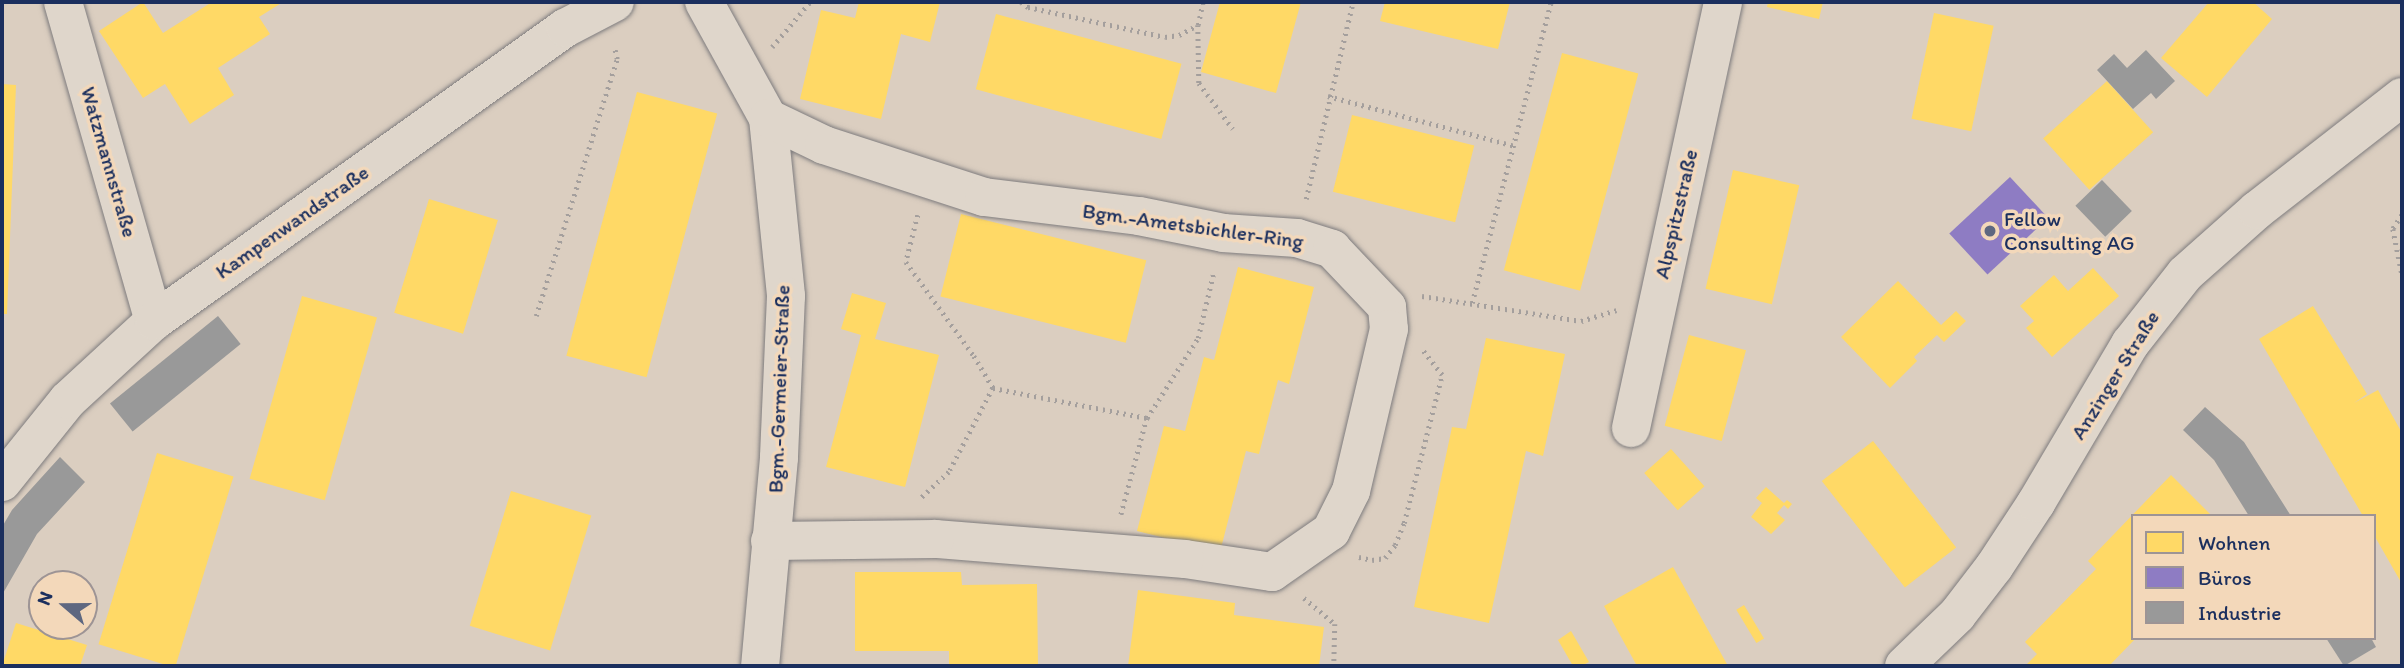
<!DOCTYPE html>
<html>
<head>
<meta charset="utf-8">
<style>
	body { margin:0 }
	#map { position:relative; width:2404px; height:668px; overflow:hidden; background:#dbcec0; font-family:Itim,sans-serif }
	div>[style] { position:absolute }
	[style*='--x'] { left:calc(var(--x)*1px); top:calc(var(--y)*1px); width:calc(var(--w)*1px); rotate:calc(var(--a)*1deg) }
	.homes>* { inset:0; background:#ffd966; transform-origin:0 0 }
	.offices>* { inset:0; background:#8e7cc3; transform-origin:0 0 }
	.industry>* { inset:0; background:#999; transform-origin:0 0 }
	.path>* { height:4.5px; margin-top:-2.25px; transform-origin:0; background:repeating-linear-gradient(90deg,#a49f9d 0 2px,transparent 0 7px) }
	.roads { filter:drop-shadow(0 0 2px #7e7c7e) drop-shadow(0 0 2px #7e7c7e) }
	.minor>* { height:38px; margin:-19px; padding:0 19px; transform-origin:19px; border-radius:19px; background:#dfd6cb }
	.dots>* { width:19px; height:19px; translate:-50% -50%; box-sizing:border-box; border:4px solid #f3d8ba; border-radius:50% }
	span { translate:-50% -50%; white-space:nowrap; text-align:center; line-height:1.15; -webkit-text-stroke:7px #f3d8ba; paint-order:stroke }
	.street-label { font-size:21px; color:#1b2f5e }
	.poi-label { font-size:21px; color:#1b2f5e }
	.left { translate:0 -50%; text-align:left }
	.frame { position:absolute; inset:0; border:4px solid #1b2f5e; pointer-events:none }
	.legend { position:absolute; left:2131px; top:514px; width:245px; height:126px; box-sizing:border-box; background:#f3d8ba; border:2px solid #9d9495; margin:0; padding:9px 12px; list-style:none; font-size:21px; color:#1b2f5e }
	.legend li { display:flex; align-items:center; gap:14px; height:35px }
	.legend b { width:35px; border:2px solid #9d9495 }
	.north { position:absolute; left:28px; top:570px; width:70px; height:70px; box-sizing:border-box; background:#f3d8ba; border:2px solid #9d9495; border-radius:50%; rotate:290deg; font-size:19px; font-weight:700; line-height:28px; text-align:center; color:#1b2f5e }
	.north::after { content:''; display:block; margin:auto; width:24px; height:32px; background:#5e6780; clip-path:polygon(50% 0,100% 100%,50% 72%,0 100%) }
</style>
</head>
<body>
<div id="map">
	<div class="homes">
		<div style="clip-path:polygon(143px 2px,163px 33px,212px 2px,283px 2px,259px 17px,270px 34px,218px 68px,234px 95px,190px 124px,165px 84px,143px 98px,99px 31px)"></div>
		<div style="clip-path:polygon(859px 2px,940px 2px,930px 42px,901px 34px,881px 119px,800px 99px,821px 10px,855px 18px)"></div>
		<div style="clip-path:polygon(1220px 2px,1301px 2px,1276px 93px,1201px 72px)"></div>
		<div style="clip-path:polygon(1385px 2px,1510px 2px,1498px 49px,1380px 21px)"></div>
		<div style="clip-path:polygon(1768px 2px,1823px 2px,1819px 19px,1767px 7px)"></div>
		<div style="clip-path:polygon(2209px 2px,2253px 2px,2272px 19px,2207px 97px,2161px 58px)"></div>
		<div style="left:1934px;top:13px;width:61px;height:108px;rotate:12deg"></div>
		<div style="left:996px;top:14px;width:192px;height:78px;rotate:15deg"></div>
		<div style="left:1562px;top:53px;width:79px;height:225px;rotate:15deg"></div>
		<div style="left:2107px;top:81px;width:69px;height:86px;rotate:48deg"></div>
		<div style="clip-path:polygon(2px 84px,16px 85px,7px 314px,2px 314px)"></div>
		<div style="left:637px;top:92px;width:83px;height:273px;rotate:15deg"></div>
		<div style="left:1352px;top:115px;width:126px;height:79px;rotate:14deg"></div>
		<div style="left:1733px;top:170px;width:68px;height:122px;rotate:13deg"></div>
		<div style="left:429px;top:199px;width:72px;height:119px;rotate:17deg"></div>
		<div style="left:961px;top:214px;width:191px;height:85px;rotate:14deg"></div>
		<div style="clip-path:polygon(1238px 267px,1314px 287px,1289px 384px,1278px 380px,1259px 454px,1246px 451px,1220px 552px,1137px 531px,1164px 426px,1185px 431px,1204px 357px,1214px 360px)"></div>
		<div style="clip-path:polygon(2093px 268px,2119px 296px,2052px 357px,2026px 328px,2034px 321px,2020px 306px,2054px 275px,2068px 291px)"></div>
		<div style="clip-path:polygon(1898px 281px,1941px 325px,1956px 311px,1966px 321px,1944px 342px,1937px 335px,1914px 357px,1917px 361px,1890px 388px,1841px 337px)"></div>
		<div style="clip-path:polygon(852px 293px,886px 303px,875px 339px,939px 355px,905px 487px,826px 467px,861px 335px,841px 329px)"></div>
		<div style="left:302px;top:296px;width:78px;height:190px;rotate:16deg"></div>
		<div style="clip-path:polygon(2313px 306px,2367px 394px,2354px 403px,2378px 390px,2402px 433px,2402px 584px,2374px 535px,2374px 516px,2363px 516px,2259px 339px)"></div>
		<div style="left:1689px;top:335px;width:59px;height:94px;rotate:15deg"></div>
		<div style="clip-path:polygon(1486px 338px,1565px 354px,1543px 456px,1526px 451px,1489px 623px,1414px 607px,1452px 427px,1466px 429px)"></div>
		<div style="left:1873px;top:441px;width:135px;height:65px;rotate:52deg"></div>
		<div style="left:1671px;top:449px;width:50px;height:36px;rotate:48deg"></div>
		<div style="left:157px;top:453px;width:80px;height:200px;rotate:17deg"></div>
		<div style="clip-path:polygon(2171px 475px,2212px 516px,2133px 516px,2133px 638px,2136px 638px,2109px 666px,2025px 666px,2037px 654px,2025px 642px,2096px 569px,2088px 561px)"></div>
		<div style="clip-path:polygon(1766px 487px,1784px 503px,1787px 500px,1792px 504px,1788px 509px,1784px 505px,1777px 513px,1785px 520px,1771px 534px,1751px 517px,1762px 503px,1756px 498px)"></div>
		<div style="left:511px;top:491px;width:84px;height:141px;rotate:17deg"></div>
		<div style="clip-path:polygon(1673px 567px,1728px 666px,1637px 666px,1604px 606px)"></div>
		<div style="clip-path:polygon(855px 572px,961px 572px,962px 585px,1037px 584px,1038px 666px,949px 666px,949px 651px,855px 651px)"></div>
		<div style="clip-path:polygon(1138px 590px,1235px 603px,1234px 615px,1324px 627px,1319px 666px,1128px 666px)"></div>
		<div style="left:1744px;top:605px;width:39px;height:9px;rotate:59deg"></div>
		<div style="clip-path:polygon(16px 623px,87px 645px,80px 666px,2px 666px)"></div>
		<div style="clip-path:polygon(1571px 631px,1589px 662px,1581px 666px,1573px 666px,1558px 640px)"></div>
	</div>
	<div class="offices">
		<div style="left:2010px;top:177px;width:56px;height:83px;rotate:47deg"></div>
	</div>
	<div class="industry">
		<div style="clip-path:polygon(2146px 50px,2175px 81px,2156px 99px,2151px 93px,2133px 109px,2097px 70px,2114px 54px,2127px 68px)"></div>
		<div style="left:2102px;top:180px;width:43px;height:37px;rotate:46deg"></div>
		<div style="left:218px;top:316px;width:36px;height:139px;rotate:51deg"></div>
		<div style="clip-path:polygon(2205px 407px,2244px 442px,2291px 516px,2249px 516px,2214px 460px,2183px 430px)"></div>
		<div style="clip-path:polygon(60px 457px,85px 482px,37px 534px,2px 595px,2px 527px,12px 510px)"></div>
		<div style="clip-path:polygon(2326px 638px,2371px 638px,2376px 647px,2344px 666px)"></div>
	</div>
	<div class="path">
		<div style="--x:1021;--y:2;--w:9;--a:36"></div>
		<div style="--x:1028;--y:7;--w:140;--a:12.4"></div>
		<div style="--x:1165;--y:37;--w:14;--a:-8"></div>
		<div style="--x:1179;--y:35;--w:21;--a:-28"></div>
		<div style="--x:1198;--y:25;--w:24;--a:-78"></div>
		<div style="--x:1198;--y:25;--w:58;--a:89"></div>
		<div style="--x:1199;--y:83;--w:57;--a:53.5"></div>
		<div style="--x:772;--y:47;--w:59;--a:-49.8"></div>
		<div style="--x:1328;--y:96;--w:194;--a:15"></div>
		<div style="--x:1306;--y:199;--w:203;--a:-76.6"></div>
		<div style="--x:918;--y:215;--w:49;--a:104.3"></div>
		<div style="--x:906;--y:262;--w:116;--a:54.1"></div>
		<div style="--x:974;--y:356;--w:37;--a:59"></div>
		<div style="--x:993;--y:388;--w:95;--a:117.6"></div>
		<div style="--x:949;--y:472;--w:38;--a:137"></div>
		<div style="--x:2402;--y:215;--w:17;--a:123"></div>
		<div style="--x:2393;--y:229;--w:46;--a:78.7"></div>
		<div style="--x:1422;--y:296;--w:161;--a:8.9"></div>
		<div style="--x:1581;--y:321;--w:37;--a:-17"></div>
		<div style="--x:1472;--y:303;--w:311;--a:-75.3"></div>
		<div style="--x:536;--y:316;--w:269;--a:-72.5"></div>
		<div style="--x:617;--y:59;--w:13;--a:-103"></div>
		<div style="--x:993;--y:388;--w:157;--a:11"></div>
		<div style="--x:1147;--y:418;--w:100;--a:105"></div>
		<div style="--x:1147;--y:418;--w:95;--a:-57.5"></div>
		<div style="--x:1198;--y:338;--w:69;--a:-76.6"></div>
		<div style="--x:1359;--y:557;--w:13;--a:13"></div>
		<div style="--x:1372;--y:560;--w:13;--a:-9"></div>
		<div style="--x:1385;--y:558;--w:16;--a:-52"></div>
		<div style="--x:1395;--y:545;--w:24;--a:-68"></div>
		<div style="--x:1404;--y:523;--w:153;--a:-75.6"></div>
		<div style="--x:1442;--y:375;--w:31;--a:-128"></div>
		<div style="--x:1304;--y:598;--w:40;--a:40"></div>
		<div style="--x:1335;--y:624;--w:42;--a:91.4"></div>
	</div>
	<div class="roads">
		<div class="minor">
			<div style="--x:63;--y:2;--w:332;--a:74.1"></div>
			<div style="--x:704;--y:2;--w:132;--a:61.1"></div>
			<div style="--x:768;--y:118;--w:179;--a:84.2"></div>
			<div style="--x:786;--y:296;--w:162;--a:92.5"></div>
			<div style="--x:779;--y:458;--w:209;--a:95.2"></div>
			<div style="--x:768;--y:118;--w:62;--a:25.7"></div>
			<div style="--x:824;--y:145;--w:168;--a:18"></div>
			<div style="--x:984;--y:197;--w:156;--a:7"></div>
			<div style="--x:1139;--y:216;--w:86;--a:11.4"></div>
			<div style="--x:1223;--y:233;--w:74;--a:3.9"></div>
			<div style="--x:1297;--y:238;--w:37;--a:17"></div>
			<div style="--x:1332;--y:249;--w:80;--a:46.5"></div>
			<div style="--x:1387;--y:307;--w:22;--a:85"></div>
			<div style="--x:1389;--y:329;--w:166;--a:103.2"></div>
			<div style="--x:1351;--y:491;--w:45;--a:116.6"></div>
			<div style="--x:1331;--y:531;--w:72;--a:145.2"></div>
			<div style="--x:1272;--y:572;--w:88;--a:-171.5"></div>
			<div style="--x:1185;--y:559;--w:251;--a:-175.4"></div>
			<div style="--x:935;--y:539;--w:165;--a:179.3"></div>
			<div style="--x:1631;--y:428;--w:436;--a:-77.8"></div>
			<div style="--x:2;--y:482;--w:105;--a:-51.2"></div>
			<div style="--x:68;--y:400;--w:117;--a:-42.6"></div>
			<div style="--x:154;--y:321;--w:505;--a:-35.48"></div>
			<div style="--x:565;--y:28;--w:56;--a:-27.5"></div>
			<div style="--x:1904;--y:666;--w:74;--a:-43.9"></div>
			<div style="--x:1957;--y:615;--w:61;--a:-52.4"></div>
			<div style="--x:1994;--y:567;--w:77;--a:-56.7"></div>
			<div style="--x:2036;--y:503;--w:185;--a:-59.4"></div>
			<div style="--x:2130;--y:344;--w:89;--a:-51.8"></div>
			<div style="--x:2185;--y:274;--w:96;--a:-41.6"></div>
			<div style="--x:2257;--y:210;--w:184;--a:-37.9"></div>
		</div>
	</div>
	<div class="dots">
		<div style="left:1990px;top:231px;background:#5e6780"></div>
	</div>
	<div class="street-label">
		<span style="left:109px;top:162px;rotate:74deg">Watzmannstraße</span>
		<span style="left:1676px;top:214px;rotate:-77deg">Alpspitzstraße</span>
		<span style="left:292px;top:222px;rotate:-35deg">Kampenwandstraße</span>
		<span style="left:1193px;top:226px;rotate:8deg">Bgm.-Ametsbichler-Ring</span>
		<span style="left:2115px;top:375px;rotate:-58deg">Anzinger Straße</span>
		<span style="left:779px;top:389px;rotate:-88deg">Bgm.-Germeier-Straße</span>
	</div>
	<div class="poi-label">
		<span class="left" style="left:2004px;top:231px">Fellow<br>Consulting AG</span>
	</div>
	<div class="frame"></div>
	<ul class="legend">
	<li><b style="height:19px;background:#ffd966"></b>Wohnen</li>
	<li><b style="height:19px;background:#8e7cc3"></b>Büros</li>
	<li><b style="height:19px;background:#999"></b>Industrie</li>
	</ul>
	<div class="north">N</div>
</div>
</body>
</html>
